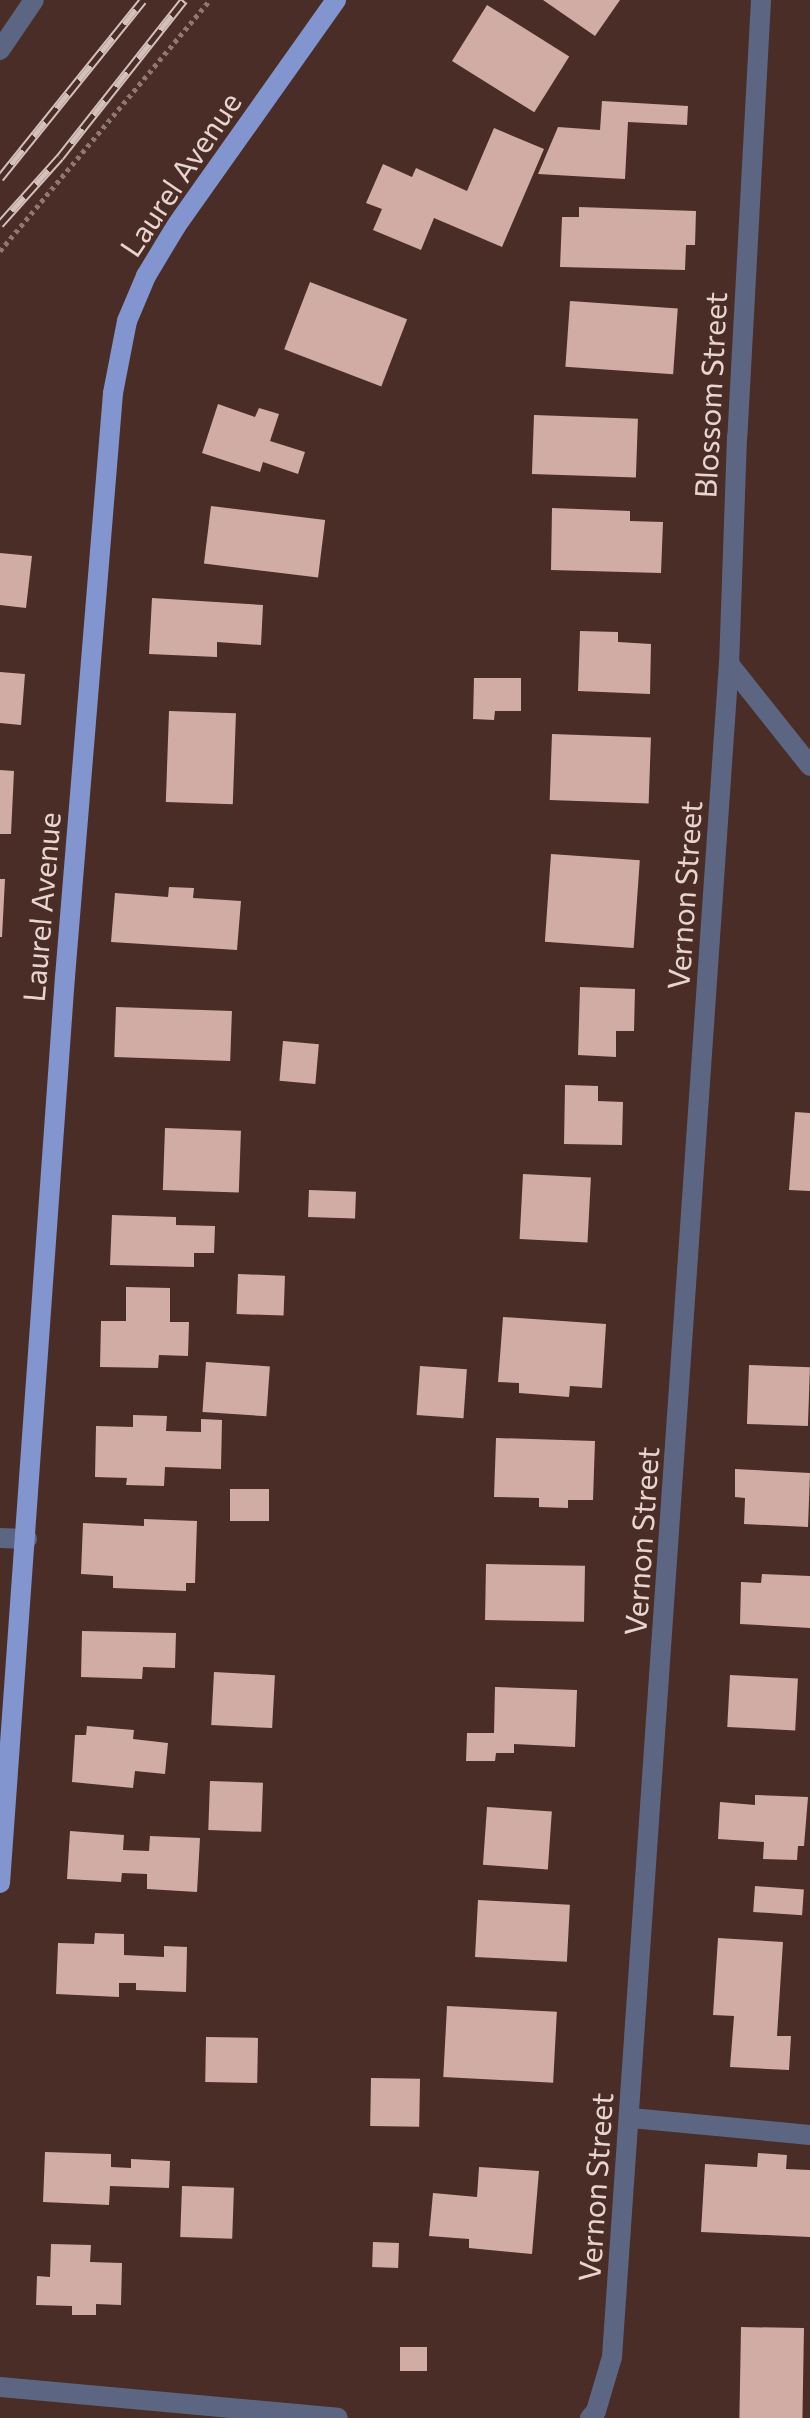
<!DOCTYPE html>
<html>
<head>
<meta charset="utf-8">
<style>
	body { margin:0 }
	#map { position:relative; width:810px; height:2418px; overflow:hidden; background:#4a2d26; font-family:Commissioner,sans-serif }
	div>[style] { position:absolute }
	[style*='--x'] { left:calc(var(--x)*1px); top:calc(var(--y)*1px); width:calc(var(--w)*1px); rotate:calc(var(--a)*1deg) }
	.building>* { inset:0; background:#d1aca4; transform-origin:0 0 }
	.path>* { height:5px; margin-top:-2.5px; transform-origin:0; background:repeating-linear-gradient(90deg,#907771 0 4px,transparent 0 8px) }
	.minor>* { height:20px; margin:-10px; padding:0 10px; transform-origin:10px; border-radius:10px; background:#5c6683 }
	.major>* { height:20px; margin:-10px; padding:0 10px; transform-origin:10px; border-radius:10px; background:#8295cf }
	.rail>* { height:9px; margin-top:-4.5px; transform-origin:0; background:repeating-linear-gradient(90deg,#4a2d26 0 18px,#d4c0bb 0 36px); box-sizing:border-box; border-block:2px solid #d4c0bb }
	span { translate:-50% -50%; white-space:nowrap; text-align:center; line-height:1.15; -webkit-text-stroke:8px #4a2d26; paint-order:stroke }
	.street-label { font-size:30px; color:#e8d5d0 }
</style>
</head>
<body>
<div id="map">
	<div class="building">
		<div style="clip-path:polygon(543px 0,620px 0,595px 36px)"></div>
		<div style="left:487px;top:5px;width:97px;height:66px;rotate:32deg"></div>
		<div style="clip-path:polygon(602px 101px,688px 106px,687px 125px,628px 122px,625px 179px,538px 174px,558px 127px,600px 130px)"></div>
		<div style="clip-path:polygon(494px 128px,544px 149px,502px 247px,434px 218px,421px 250px,373px 230px,382px 209px,366px 203px,383px 164px,412px 177px,416px 168px,467px 191px)"></div>
		<div style="clip-path:polygon(579px 207px,696px 211px,695px 245px,686px 245px,685px 270px,560px 267px,562px 217px,579px 217px)"></div>
		<div style="left:310px;top:282px;width:104px;height:72px;rotate:21deg"></div>
		<div style="left:570px;top:301px;width:108px;height:66px;rotate:4deg"></div>
		<div style="clip-path:polygon(218px 404px,255px 417px,259px 408px,279px 414px,270px 441px,305px 452px,298px 474px,263px 462px,260px 472px,202px 453px)"></div>
		<div style="left:534px;top:415px;width:104px;height:59px;rotate:2deg"></div>
		<div style="left:211px;top:506px;width:115px;height:58px;rotate:7deg"></div>
		<div style="clip-path:polygon(552px 508px,630px 511px,630px 521px,663px 522px,661px 573px,551px 570px)"></div>
		<div style="clip-path:polygon(0 553px,32px 556px,26px 608px,0 605px)"></div>
		<div style="clip-path:polygon(152px 598px,263px 605px,261px 645px,217px 642px,217px 657px,149px 654px)"></div>
		<div style="clip-path:polygon(580px 631px,618px 632px,618px 642px,651px 644px,650px 694px,578px 691px)"></div>
		<div style="clip-path:polygon(0 672px,25px 674px,21px 725px,0 723px)"></div>
		<div style="clip-path:polygon(474px 678px,521px 678px,521px 711px,495px 711px,494px 720px,473px 719px)"></div>
		<div style="left:169px;top:711px;width:67px;height:91px;rotate:2deg"></div>
		<div style="left:552px;top:734px;width:99px;height:66px;rotate:2deg"></div>
		<div style="clip-path:polygon(0 770px,14px 771px,11px 834px,0 834px)"></div>
		<div style="left:551px;top:854px;width:89px;height:88px;rotate:4deg"></div>
		<div style="clip-path:polygon(0 879px,5px 879px,2px 937px,0 937px)"></div>
		<div style="clip-path:polygon(169px 887px,194px 888px,193px 898px,241px 901px,237px 950px,111px 942px,115px 893px,168px 897px)"></div>
		<div style="clip-path:polygon(580px 987px,635px 989px,634px 1031px,616px 1031px,616px 1057px,578px 1055px)"></div>
		<div style="left:116px;top:1007px;width:116px;height:50px;rotate:2deg"></div>
		<div style="left:283px;top:1041px;width:36px;height:40px;rotate:5deg"></div>
		<div style="clip-path:polygon(565px 1085px,598px 1086px,598px 1101px,623px 1102px,622px 1145px,564px 1144px)"></div>
		<div style="clip-path:polygon(795px 1112px,810px 1113px,810px 1191px,789px 1190px)"></div>
		<div style="left:165px;top:1128px;width:76px;height:62px;rotate:2deg"></div>
		<div style="left:523px;top:1174px;width:68px;height:65px;rotate:3deg"></div>
		<div style="left:309px;top:1190px;width:47px;height:27px;rotate:2deg"></div>
		<div style="clip-path:polygon(112px 1215px,176px 1217px,176px 1225px,215px 1226px,214px 1253px,194px 1253px,194px 1267px,110px 1265px)"></div>
		<div style="left:238px;top:1274px;width:47px;height:40px;rotate:2deg"></div>
		<div style="clip-path:polygon(126px 1287px,170px 1288px,170px 1322px,189px 1322px,188px 1356px,159px 1355px,158px 1368px,100px 1367px,101px 1321px,126px 1321px)"></div>
		<div style="clip-path:polygon(503px 1317px,606px 1324px,602px 1388px,570px 1386px,569px 1397px,519px 1393px,519px 1383px,498px 1382px)"></div>
		<div style="left:206px;top:1362px;width:64px;height:50px;rotate:4deg"></div>
		<div style="left:749px;top:1365px;width:61px;height:59px;rotate:2deg"></div>
		<div style="left:420px;top:1366px;width:47px;height:49px;rotate:4deg"></div>
		<div style="clip-path:polygon(133px 1415px,167px 1416px,166px 1431px,201px 1432px,201px 1419px,222px 1420px,221px 1469px,165px 1467px,164px 1486px,126px 1485px,127px 1478px,95px 1477px,96px 1426px,133px 1427px)"></div>
		<div style="clip-path:polygon(496px 1438px,595px 1441px,593px 1500px,568px 1500px,568px 1508px,539px 1507px,539px 1498px,494px 1497px)"></div>
		<div style="clip-path:polygon(735px 1469px,810px 1473px,808px 1527px,744px 1524px,745px 1498px,735px 1497px)"></div>
		<div style="left:269px;top:1489px;width:32px;height:39px;rotate:90deg"></div>
		<div style="clip-path:polygon(144px 1519px,197px 1521px,195px 1583px,186px 1583px,186px 1591px,113px 1588px,113px 1576px,81px 1574px,83px 1523px,144px 1526px)"></div>
		<div style="left:486px;top:1564px;width:99px;height:56px;rotate:1deg"></div>
		<div style="clip-path:polygon(762px 1574px,810px 1576px,810px 1628px,740px 1624px,741px 1582px,761px 1583px)"></div>
		<div style="clip-path:polygon(82px 1631px,176px 1633px,175px 1668px,143px 1667px,142px 1679px,81px 1677px)"></div>
		<div style="left:214px;top:1672px;width:61px;height:53px;rotate:3deg"></div>
		<div style="left:730px;top:1675px;width:68px;height:52px;rotate:3deg"></div>
		<div style="clip-path:polygon(495px 1687px,577px 1690px,575px 1747px,514px 1744px,514px 1753px,496px 1753px,495px 1761px,466px 1761px,467px 1733px,494px 1733px)"></div>
		<div style="clip-path:polygon(87px 1726px,134px 1730px,133px 1739px,168px 1743px,165px 1774px,135px 1771px,133px 1788px,72px 1782px,75px 1735px,86px 1735px)"></div>
		<div style="left:210px;top:1781px;width:53px;height:49px;rotate:2deg"></div>
		<div style="clip-path:polygon(755px 1795px,808px 1797px,804px 1846px,798px 1846px,797px 1860px,763px 1859px,764px 1842px,718px 1839px,720px 1802px,755px 1805px)"></div>
		<div style="left:487px;top:1807px;width:65px;height:58px;rotate:4deg"></div>
		<div style="clip-path:polygon(70px 1831px,124px 1835px,123px 1850px,149px 1851px,150px 1836px,200px 1838px,197px 1892px,147px 1889px,147px 1874px,122px 1873px,121px 1882px,67px 1879px)"></div>
		<div style="left:755px;top:1886px;width:49px;height:26px;rotate:4deg"></div>
		<div style="left:478px;top:1900px;width:92px;height:57px;rotate:3deg"></div>
		<div style="clip-path:polygon(95px 1933px,124px 1934px,124px 1955px,164px 1957px,164px 1946px,187px 1947px,186px 1992px,136px 1990px,136px 1983px,119px 1983px,119px 1997px,56px 1994px,58px 1943px,94px 1944px)"></div>
		<div style="clip-path:polygon(718px 1938px,783px 1942px,777px 2036px,791px 2036px,789px 2070px,730px 2067px,734px 2016px,713px 2015px)"></div>
		<div style="left:447px;top:2006px;width:110px;height:71px;rotate:3deg"></div>
		<div style="left:206px;top:2037px;width:52px;height:45px;rotate:1deg"></div>
		<div style="left:371px;top:2078px;width:49px;height:48px;rotate:1deg"></div>
		<div style="clip-path:polygon(45px 2152px,111px 2154px,111px 2167px,131px 2168px,131px 2159px,170px 2161px,169px 2188px,110px 2186px,109px 2205px,43px 2202px)"></div>
		<div style="clip-path:polygon(758px 2153px,787px 2155px,786px 2169px,810px 2170px,810px 2237px,701px 2232px,705px 2164px,757px 2167px)"></div>
		<div style="clip-path:polygon(479px 2167px,539px 2171px,532px 2254px,469px 2248px,469px 2239px,429px 2236px,433px 2193px,477px 2197px)"></div>
		<div style="left:182px;top:2186px;width:52px;height:51px;rotate:2deg"></div>
		<div style="left:373px;top:2242px;width:26px;height:25px;rotate:2deg"></div>
		<div style="clip-path:polygon(51px 2244px,91px 2245px,90px 2262px,122px 2263px,121px 2305px,96px 2304px,96px 2315px,72px 2315px,72px 2306px,36px 2305px,37px 2276px,50px 2277px)"></div>
		<div style="left:741px;top:2327px;width:63px;height:91px;rotate:1deg"></div>
		<div style="left:400px;top:2347px;width:27px;height:24px"></div>
	</div>
	<div class="path">
		<div style="--x:0;--y:251;--w:327;--a:-50.1"></div>
	</div>
	<div class="minor">
		<div style="--x:761;--y:0;--w:438;--a:93.1"></div>
		<div style="--x:737;--y:437;--w:227;--a:92"></div>
		<div style="--x:729;--y:664;--w:130;--a:51.5"></div>
		<div style="--x:0;--y:50;--w:60;--a:-55.8"></div>
		<div style="--x:0;--y:1538;--w:27;--a:2"></div>
		<div style="--x:631;--y:2118;--w:180;--a:5.4"></div>
		<div style="--x:0;--y:2387;--w:339;--a:5.2"></div>
		<div style="--x:590;--y:2418;--w:9;--a:-49"></div>
		<div style="--x:596;--y:2411;--w:56;--a:-73.5"></div>
		<div style="--x:612;--y:2357;--w:1697;--a:-86.05"></div>
	</div>
	<div class="major">
		<div style="--x:0;--y:1883;--w:908;--a:-85.9"></div>
		<div style="--x:65;--y:977;--w:586;--a:-85.3"></div>
		<div style="--x:113;--y:393;--w:73;--a:-79"></div>
		<div style="--x:127;--y:321;--w:49;--a:-67.1"></div>
		<div style="--x:146;--y:276;--w:58;--a:-59"></div>
		<div style="--x:176;--y:226;--w:277;--a:-54.7"></div>
	</div>
	<div class="rail">
		<div style="--x:0;--y:178;--w:228;--a:-51.2"></div>
		<div style="--x:0;--y:224;--w:90;--a:-48.2"></div>
		<div style="--x:60;--y:157;--w:200;--a:-51.7"></div>
	</div>
	<div class="street-label">
		<span style="left:180px;top:174px;rotate:-56deg">Laurel Avenue</span>
		<span style="left:710px;top:395px;rotate:-87deg">Blossom Street</span>
		<span style="left:684px;top:895px;rotate:-86deg">Vernon Street</span>
		<span style="left:41px;top:907px;rotate:-85deg">Laurel Avenue</span>
		<span style="left:641px;top:1541px;rotate:-86deg">Vernon Street</span>
		<span style="left:595px;top:2187px;rotate:-86deg">Vernon Street</span>
	</div>
</div>
</body>
</html>
